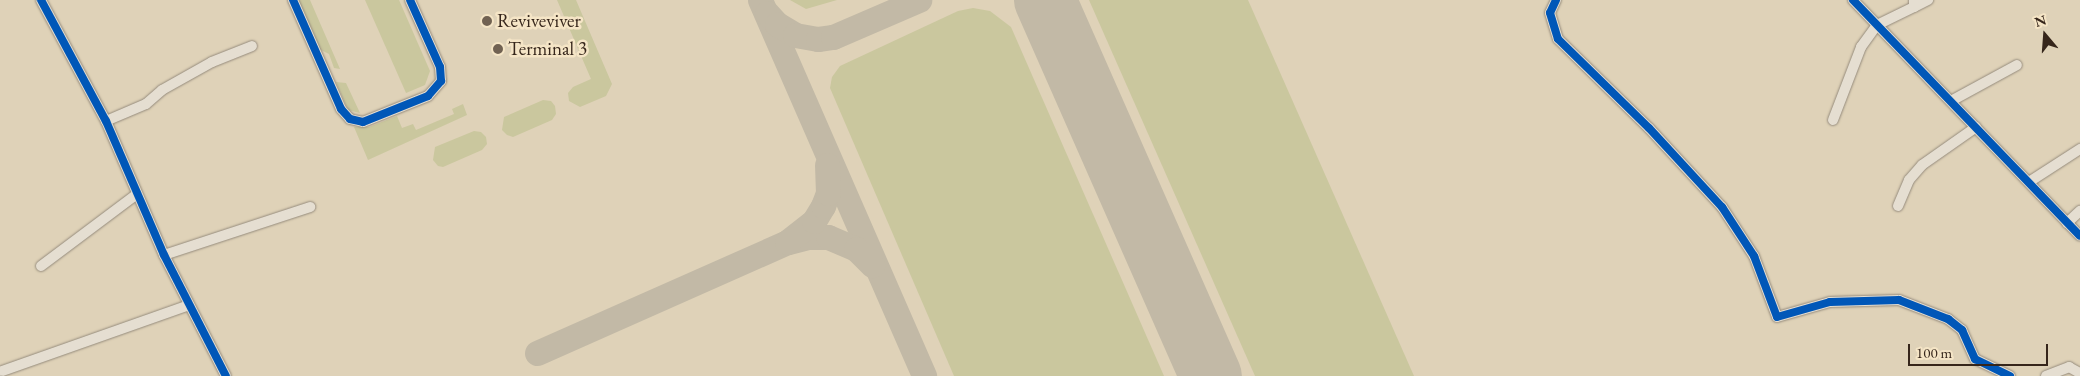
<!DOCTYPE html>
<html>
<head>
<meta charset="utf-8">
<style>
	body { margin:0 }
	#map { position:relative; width:2080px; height:376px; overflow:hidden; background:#dfd2b8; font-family:"EB Garamond",serif }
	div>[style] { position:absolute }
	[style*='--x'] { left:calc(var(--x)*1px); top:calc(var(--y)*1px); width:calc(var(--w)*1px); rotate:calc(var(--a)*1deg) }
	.green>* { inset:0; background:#cac79e }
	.taxiway>* { height:25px; margin:-12.5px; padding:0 12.5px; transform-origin:12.5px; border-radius:12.5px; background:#c2b9a6 }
	.runway>* { height:62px; margin:-31px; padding:0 31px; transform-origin:31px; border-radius:31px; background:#c2b9a6 }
	.roads { filter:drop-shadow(0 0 1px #958b7c) drop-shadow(0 0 1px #958b7c) }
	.street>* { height:10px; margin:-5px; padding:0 5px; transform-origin:5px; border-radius:5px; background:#e5ded1 }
	.cycleway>* { height:8px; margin:-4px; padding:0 4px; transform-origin:4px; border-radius:4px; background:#0057b8 }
	.dots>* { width:14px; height:14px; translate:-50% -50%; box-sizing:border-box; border:2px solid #f5e5c6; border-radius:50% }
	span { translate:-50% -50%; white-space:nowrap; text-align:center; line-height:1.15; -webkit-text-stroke:5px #f5e5c6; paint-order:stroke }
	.poi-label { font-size:19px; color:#36261b }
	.left { translate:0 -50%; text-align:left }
	.north { position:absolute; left:2020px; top:10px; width:50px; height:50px; -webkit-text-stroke:4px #f5e5c6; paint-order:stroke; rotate:342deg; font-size:14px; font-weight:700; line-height:20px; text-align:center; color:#36261b }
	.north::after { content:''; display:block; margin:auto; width:18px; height:22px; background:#36261b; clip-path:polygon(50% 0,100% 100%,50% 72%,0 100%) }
	.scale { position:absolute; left:1908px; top:344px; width:140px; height:22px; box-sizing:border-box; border:2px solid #36261b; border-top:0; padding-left:6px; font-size:15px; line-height:18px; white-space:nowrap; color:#36261b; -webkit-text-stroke:4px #f5e5c6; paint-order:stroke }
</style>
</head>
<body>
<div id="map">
	<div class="green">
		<div style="clip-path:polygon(298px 0,310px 0,340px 69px,334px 68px,329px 54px,319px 49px)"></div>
		<div style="clip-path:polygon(365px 0,399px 0,430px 71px,425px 85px,406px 93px)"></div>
		<div style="clip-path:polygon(557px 0,576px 0,612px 84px,606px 96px,580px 107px,569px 101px,568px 93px,573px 87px,591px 79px)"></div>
		<div style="clip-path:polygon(790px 0,837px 0,806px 9px)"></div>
		<div style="clip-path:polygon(1089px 0,1248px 0,1414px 376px,1255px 376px)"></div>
		<div style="clip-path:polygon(973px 8px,990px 11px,1011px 27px,1164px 376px,954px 376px,830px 88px,832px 77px,840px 66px,958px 11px)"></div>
		<div style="clip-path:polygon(336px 82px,346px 83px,360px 113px,348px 110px)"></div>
		<div style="clip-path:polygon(543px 100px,551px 101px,555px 106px,556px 114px,552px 120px,513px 137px,507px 135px,502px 130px,504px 117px)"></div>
		<div style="clip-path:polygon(463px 104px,467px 115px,368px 160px,354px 127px,369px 127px,397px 116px,402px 128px,413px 124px,416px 130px,454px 114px,452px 109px)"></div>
		<div style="clip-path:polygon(474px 131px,481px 132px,486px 137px,487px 144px,482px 150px,443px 167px,438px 166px,433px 160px,435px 147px)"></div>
	</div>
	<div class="taxiway">
		<div style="--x:760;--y:0;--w:410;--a:66.4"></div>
		<div style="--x:767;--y:13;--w:15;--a:48"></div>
		<div style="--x:777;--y:24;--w:21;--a:31"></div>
		<div style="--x:795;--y:35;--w:23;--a:10"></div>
		<div style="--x:818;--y:39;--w:15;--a:-8"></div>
		<div style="--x:833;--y:37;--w:94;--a:-23.3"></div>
		<div style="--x:789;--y:242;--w:20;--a:-15"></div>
		<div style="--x:808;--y:237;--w:20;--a:0"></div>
		<div style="--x:828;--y:237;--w:30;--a:23"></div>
		<div style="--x:856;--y:249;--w:23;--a:45"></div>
		<div style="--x:537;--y:353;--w:274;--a:-23.9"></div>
		<div style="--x:787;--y:242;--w:34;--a:-38"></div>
		<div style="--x:814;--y:221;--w:17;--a:-59"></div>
		<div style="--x:823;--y:206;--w:14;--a:-69"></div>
		<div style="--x:828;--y:193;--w:28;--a:-92"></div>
	</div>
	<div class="runway">
		<div style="--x:1045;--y:0;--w:411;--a:66.2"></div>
	</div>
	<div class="roads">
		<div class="street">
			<div style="--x:41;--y:0;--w:137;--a:61.8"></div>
			<div style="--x:106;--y:121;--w:146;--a:66.6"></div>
			<div style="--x:164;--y:255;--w:136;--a:62.9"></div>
			<div style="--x:293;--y:0;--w:119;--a:66.2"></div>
			<div style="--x:341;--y:109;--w:13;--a:48"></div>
			<div style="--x:350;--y:119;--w:13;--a:13"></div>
			<div style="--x:363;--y:122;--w:70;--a:-21.8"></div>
			<div style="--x:428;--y:96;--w:20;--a:-49"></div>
			<div style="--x:441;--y:81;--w:14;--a:-94"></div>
			<div style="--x:440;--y:67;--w:73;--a:-114.1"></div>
			<div style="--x:1556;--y:0;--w:14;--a:115"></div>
			<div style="--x:1550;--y:13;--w:27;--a:73"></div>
			<div style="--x:1558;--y:39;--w:127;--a:44.4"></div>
			<div style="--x:1649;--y:128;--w:108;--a:47.3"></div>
			<div style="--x:1722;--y:207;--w:59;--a:56.9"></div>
			<div style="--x:1754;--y:256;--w:65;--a:69.3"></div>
			<div style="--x:1777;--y:317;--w:55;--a:-15.8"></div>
			<div style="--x:1830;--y:302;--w:69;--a:-1.7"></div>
			<div style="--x:1899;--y:300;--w:53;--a:21.2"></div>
			<div style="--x:1948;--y:319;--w:18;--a:38"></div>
			<div style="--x:1962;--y:330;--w:32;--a:66"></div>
			<div style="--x:1975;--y:359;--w:39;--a:26"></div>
			<div style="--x:1853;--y:0;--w:327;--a:46.1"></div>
			<div style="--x:1914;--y:7;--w:16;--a:-27"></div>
			<div style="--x:1951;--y:101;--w:75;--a:-28.6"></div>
			<div style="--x:1833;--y:120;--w:78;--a:-69"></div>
			<div style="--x:1861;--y:47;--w:27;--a:-54"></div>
			<div style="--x:1877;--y:25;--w:41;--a:-25.9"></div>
			<div style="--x:1914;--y:7;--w:7;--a:-90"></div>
			<div style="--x:106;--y:121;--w:43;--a:-23"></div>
			<div style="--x:146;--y:104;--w:21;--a:-41"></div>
			<div style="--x:162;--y:90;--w:57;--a:-29.2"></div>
			<div style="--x:212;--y:62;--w:43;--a:-21.8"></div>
			<div style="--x:2029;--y:182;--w:61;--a:-32.9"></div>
			<div style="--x:1898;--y:206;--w:28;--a:-67"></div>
			<div style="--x:1909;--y:180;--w:20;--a:-49"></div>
			<div style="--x:1922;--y:165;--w:66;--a:-35.1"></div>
			<div style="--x:2067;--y:223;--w:18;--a:-43"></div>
			<div style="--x:164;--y:255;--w:154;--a:-18.2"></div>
			<div style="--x:41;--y:266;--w:120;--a:-36.9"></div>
			<div style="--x:2;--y:371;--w:198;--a:-19.4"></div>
			<div style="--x:2046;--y:376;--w:25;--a:-21"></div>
			<div style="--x:2069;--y:367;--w:13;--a:29"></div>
		</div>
	</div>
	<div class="cycleway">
		<div style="--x:41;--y:0;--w:137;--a:61.8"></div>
		<div style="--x:106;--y:121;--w:146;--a:66.6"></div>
		<div style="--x:164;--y:255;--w:136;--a:62.9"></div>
		<div style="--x:293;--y:0;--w:119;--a:66.2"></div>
		<div style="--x:341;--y:109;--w:13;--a:48"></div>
		<div style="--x:350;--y:119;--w:13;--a:13"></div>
		<div style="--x:363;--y:122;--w:70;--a:-21.8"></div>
		<div style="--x:428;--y:96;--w:20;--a:-49"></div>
		<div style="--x:441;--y:81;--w:14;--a:-94"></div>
		<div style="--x:440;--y:67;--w:73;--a:-114.1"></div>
		<div style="--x:1556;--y:0;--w:14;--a:115"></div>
		<div style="--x:1550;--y:13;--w:27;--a:73"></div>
		<div style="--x:1558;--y:39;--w:127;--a:44.4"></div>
		<div style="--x:1649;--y:128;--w:108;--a:47.3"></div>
		<div style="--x:1722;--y:207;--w:59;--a:56.9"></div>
		<div style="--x:1754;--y:256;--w:65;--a:69.3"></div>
		<div style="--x:1777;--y:317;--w:55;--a:-15.8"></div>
		<div style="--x:1830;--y:302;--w:69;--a:-1.7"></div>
		<div style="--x:1899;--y:300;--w:53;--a:21.2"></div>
		<div style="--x:1948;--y:319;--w:18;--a:38"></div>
		<div style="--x:1962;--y:330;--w:32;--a:66"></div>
		<div style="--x:1975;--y:359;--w:39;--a:26"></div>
		<div style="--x:1853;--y:0;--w:327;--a:46.1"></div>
	</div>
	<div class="dots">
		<div style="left:487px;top:21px;background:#716252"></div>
		<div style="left:498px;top:49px;background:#716252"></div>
	</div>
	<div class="poi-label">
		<span class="left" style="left:497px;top:21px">Reviveviver</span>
		<span class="left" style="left:508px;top:49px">Terminal 3</span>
	</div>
	<div class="north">N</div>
	<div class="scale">100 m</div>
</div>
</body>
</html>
